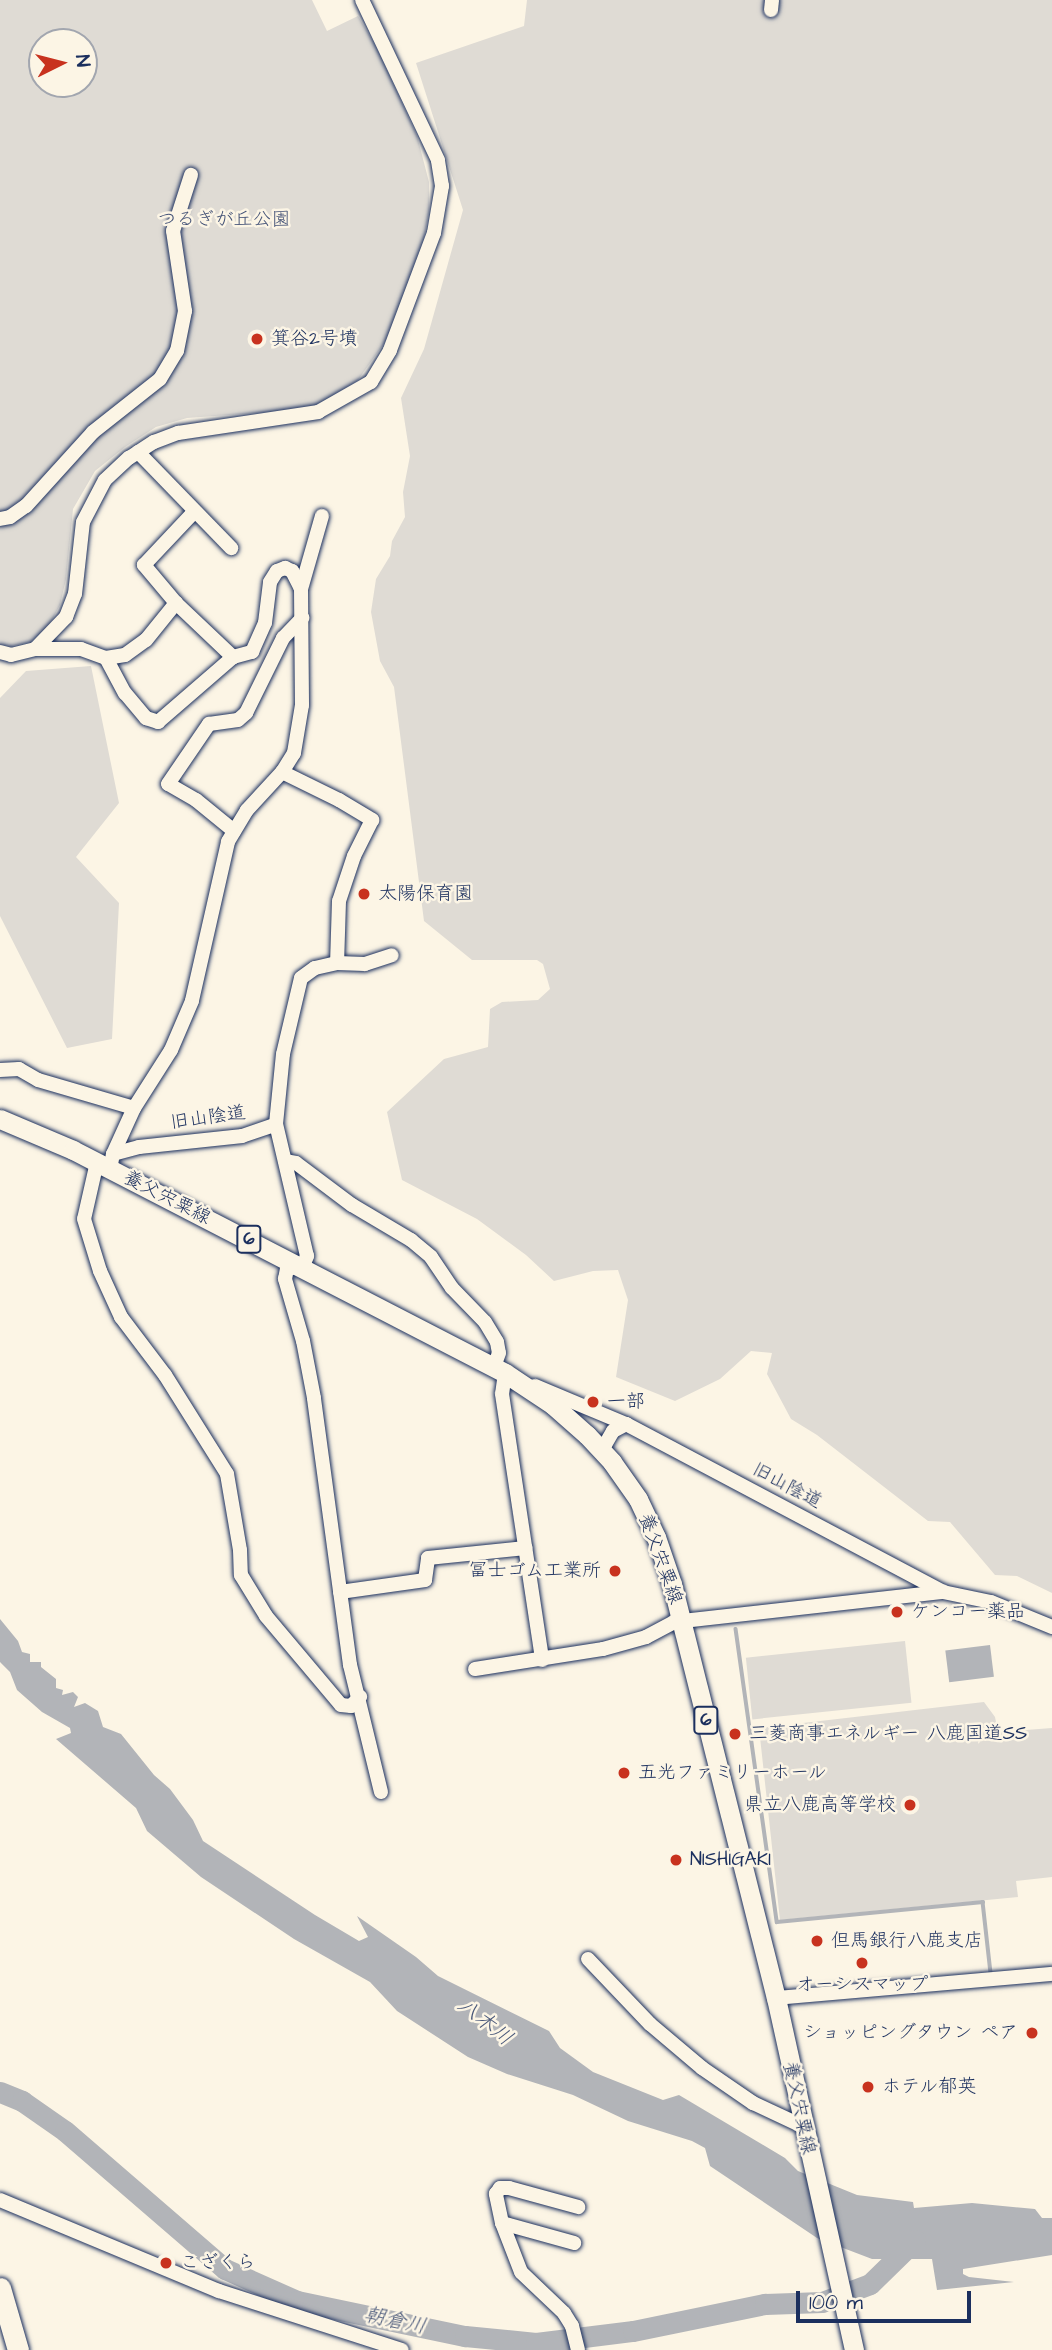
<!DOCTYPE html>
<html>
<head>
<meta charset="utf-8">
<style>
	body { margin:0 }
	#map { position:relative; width:1052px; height:2350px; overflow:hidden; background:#fcf5e5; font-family:"Architects Daughter","Klee One",sans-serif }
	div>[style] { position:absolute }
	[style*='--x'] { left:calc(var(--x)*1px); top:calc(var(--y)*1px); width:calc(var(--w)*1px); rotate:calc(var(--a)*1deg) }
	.green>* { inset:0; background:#dfdbd4; transform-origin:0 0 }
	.water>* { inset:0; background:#b2b4b8; transform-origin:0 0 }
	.stream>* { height:3.5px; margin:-1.75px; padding:0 1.75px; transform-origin:1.75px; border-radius:1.75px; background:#b2b4b8 }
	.river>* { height:21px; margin:-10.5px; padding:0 10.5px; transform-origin:10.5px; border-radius:10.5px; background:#b2b4b8 }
	.roads { filter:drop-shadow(0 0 2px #1b2f5e) drop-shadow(0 0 2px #1b2f5e) }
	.minor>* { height:14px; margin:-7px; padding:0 7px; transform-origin:7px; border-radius:7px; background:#fcf5e5 }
	.major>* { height:19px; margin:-9.5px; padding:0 9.5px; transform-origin:9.5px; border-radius:9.5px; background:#fcf5e5 }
	.highway>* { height:21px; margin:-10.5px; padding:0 10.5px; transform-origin:10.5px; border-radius:10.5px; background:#fcf5e5 }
	.dots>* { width:19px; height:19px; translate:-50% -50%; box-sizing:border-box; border:4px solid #fcf5e5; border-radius:50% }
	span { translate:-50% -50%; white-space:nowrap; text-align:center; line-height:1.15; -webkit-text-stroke:5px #fcf5e5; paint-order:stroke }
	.shield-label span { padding:2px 5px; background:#fcf5e5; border:2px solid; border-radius:5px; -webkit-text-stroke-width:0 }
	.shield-label { font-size:18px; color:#1b2f5e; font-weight:700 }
	.park-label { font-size:19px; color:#425176 }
	.poi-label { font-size:19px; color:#1b2f5e }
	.left { translate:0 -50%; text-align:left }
	.right { translate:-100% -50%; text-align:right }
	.street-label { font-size:19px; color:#1b2f5e }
	.water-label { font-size:21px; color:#485779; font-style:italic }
	.north { position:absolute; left:28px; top:28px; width:70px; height:70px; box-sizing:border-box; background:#fcf5e5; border:2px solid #a2a6af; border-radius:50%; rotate:84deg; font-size:19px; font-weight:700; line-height:28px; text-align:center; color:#1b2f5e }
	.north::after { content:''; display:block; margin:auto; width:24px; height:32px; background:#c8321e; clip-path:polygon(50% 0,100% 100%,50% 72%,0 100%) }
	.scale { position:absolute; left:796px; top:2291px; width:175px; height:32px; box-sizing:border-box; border:4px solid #1b2f5e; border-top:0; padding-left:9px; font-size:21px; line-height:24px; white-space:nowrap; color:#1b2f5e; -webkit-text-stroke:5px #fcf5e5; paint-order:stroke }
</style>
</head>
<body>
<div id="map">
	<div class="green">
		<div style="clip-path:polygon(evenodd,0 0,312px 0,327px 31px,358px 16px,377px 48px,417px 136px,429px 182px,429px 211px,423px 243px,406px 293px,385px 342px,358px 380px,318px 405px,285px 411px,187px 418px,156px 427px,125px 447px,95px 471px,73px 509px,66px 579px,60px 605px,47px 629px,30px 642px,11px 646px,0 645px,0 0,42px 42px,84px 42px,84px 84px,42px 84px,42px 42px)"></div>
		<div style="clip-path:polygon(527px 0,1052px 0,1052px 1593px,1017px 1576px,995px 1575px,950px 1522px,928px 1521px,817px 1435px,791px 1419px,767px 1374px,772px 1353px,751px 1351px,720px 1379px,675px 1401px,616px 1377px,628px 1300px,618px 1270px,593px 1271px,554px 1281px,526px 1255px,477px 1219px,402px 1180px,387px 1112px,444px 1059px,488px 1047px,490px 1009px,502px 1002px,538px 1000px,550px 989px,543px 964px,537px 960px,472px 960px,424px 921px,394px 687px,380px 661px,371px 612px,376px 579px,390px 556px,392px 541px,405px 517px,403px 492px,410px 456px,401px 398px,424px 349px,463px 210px,416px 63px,524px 26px)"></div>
		<div style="clip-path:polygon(91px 666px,119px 803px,76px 857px,119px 903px,112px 1039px,67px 1048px,0 916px,0 698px,26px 671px)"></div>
		<div style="left:905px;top:1641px;width:62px;height:160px;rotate:84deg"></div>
		<div style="clip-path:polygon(984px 1702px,995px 1717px,998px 1732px,1052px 1728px,1052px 1877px,1016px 1881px,1018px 1897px,780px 1920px,759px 1728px)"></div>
	</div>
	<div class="water">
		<div style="clip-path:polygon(0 1619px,18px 1641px,22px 1652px,30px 1654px,30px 1662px,41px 1662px,41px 1667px,56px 1679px,56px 1688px,63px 1690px,62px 1695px,73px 1692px,78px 1697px,74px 1707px,85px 1703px,98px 1711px,103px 1727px,121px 1734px,154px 1775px,170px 1789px,193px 1820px,203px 1841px,315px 1915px,359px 1941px,368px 1937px,357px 1916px,416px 1957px,438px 1976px,549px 2031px,560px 2048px,593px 2072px,663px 2100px,679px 2095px,785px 2158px,798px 2171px,857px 2195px,913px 2202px,914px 2208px,972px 2203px,1035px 2209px,1042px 2218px,1052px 2218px,1052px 2255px,963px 2269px,963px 2274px,969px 2277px,1014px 2282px,937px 2290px,932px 2259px,872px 2259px,817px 2238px,710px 2166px,705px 2148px,692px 2141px,628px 2121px,573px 2095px,507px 2074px,468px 2057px,397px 2011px,370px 1982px,294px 1939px,201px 1877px,147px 1831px,136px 1808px,56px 1739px,71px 1733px,70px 1728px,42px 1712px,17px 1690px,10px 1672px,0 1662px)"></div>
		<div style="left:990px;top:1645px;width:32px;height:45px;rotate:83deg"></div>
	</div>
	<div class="stream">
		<div style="--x:736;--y:1629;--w:296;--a:82"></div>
		<div style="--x:777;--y:1922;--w:207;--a:-5.5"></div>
		<div style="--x:983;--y:1902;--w:71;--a:83.6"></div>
	</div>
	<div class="river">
		<div style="--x:0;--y:2092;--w:24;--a:22"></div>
		<div style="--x:22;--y:2101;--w:52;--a:34.9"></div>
		<div style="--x:65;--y:2131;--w:211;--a:40.8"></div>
		<div style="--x:225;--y:2269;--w:79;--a:24"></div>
		<div style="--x:297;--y:2301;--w:172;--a:11.8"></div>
		<div style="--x:465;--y:2336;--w:71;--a:5.6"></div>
		<div style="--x:536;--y:2343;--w:98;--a:-7.1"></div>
		<div style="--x:633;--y:2331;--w:135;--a:-11.6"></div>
		<div style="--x:765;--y:2304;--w:57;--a:-2"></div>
		<div style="--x:822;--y:2302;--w:51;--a:-20.6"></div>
		<div style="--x:870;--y:2284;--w:63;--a:-44.4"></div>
	</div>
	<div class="roads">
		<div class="minor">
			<div style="--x:771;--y:10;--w:10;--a:-84"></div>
			<div style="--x:138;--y:452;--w:134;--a:45.9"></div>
			<div style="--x:0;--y:519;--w:10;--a:-11"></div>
			<div style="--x:10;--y:517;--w:19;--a:-35"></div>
			<div style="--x:26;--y:506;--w:100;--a:-47.8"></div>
			<div style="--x:93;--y:432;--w:85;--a:-38.3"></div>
			<div style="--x:160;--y:379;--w:33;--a:-59"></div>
			<div style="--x:177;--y:351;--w:41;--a:-78.7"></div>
			<div style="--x:185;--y:311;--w:81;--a:-98.5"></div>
			<div style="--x:173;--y:231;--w:59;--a:-72.2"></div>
			<div style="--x:301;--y:589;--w:76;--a:-74"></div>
			<div style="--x:176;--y:603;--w:50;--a:-130.1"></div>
			<div style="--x:144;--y:565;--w:73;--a:-46.7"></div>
			<div style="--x:35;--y:649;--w:46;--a:0"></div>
			<div style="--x:81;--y:649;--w:27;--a:20"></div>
			<div style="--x:106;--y:658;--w:40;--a:62"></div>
			<div style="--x:125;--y:693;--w:33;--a:50"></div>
			<div style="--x:146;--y:718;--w:13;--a:18"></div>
			<div style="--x:158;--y:722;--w:99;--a:-40.9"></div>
			<div style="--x:233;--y:657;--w:20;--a:-15"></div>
			<div style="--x:252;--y:652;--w:32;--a:-66"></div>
			<div style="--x:265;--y:623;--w:41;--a:-83"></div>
			<div style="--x:270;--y:582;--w:13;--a:-58"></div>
			<div style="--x:277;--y:571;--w:9;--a:-21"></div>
			<div style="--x:285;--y:568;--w:8;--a:23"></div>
			<div style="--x:292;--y:571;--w:20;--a:63"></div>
			<div style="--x:301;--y:589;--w:116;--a:89.5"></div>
			<div style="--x:302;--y:705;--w:49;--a:99.5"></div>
			<div style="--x:294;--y:753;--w:22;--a:122"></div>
			<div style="--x:282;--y:772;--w:52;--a:132.6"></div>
			<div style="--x:247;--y:810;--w:37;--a:121"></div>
			<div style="--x:228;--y:842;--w:163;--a:102.8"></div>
			<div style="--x:192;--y:1001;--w:53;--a:113.2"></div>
			<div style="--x:171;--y:1050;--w:69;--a:122.5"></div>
			<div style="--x:134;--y:1108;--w:51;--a:114.5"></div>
			<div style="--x:113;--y:1154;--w:15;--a:101"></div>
			<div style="--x:0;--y:652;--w:11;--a:15"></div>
			<div style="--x:11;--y:655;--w:25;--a:-14"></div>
			<div style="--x:35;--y:649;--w:45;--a:-45.9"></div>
			<div style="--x:66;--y:617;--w:25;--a:-69"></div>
			<div style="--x:75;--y:594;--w:72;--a:-83.7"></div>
			<div style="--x:83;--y:522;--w:47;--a:-62.4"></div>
			<div style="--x:105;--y:480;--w:33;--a:-43"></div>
			<div style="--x:129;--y:458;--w:30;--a:-33"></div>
			<div style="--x:154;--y:442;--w:26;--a:-21"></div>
			<div style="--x:178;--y:433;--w:142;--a:-8.5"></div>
			<div style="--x:318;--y:412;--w:61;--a:-29.5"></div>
			<div style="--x:371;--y:382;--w:37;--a:-59"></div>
			<div style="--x:390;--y:350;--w:125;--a:-69.4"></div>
			<div style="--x:434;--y:233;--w:48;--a:-80.3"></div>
			<div style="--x:442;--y:186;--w:26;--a:-99"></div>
			<div style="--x:438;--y:160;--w:177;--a:-115.4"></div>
			<div style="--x:106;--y:658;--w:19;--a:-9"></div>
			<div style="--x:125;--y:655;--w:26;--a:-36"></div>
			<div style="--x:146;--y:640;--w:48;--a:-51"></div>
			<div style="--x:176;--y:603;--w:79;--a:43.5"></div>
			<div style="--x:282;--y:772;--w:64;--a:26.2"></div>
			<div style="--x:339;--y:800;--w:39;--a:31"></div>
			<div style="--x:372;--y:820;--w:40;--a:116.6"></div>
			<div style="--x:354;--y:856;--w:47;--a:108.4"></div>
			<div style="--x:339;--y:901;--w:62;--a:91.8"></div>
			<div style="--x:234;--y:831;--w:49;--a:-140.8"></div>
			<div style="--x:196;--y:800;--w:32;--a:-150"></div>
			<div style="--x:168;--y:784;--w:73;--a:-55.7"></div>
			<div style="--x:209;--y:724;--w:29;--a:-8"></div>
			<div style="--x:238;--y:720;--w:11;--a:-41"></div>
			<div style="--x:246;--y:713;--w:84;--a:-63.7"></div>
			<div style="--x:283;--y:638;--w:28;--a:-46"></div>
			<div style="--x:0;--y:1070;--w:19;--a:-3"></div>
			<div style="--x:19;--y:1069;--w:22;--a:30"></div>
			<div style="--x:38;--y:1080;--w:100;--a:16.3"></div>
			<div style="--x:113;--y:1154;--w:27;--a:-15"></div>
			<div style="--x:139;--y:1147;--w:104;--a:-6.1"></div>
			<div style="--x:242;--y:1136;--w:36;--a:-19"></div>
			<div style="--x:285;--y:1161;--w:11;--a:10"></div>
			<div style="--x:296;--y:1163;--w:70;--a:36.9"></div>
			<div style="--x:352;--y:1205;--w:69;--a:30.7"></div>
			<div style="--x:411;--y:1240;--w:26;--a:40"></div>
			<div style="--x:431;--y:1257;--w:37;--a:56"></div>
			<div style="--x:452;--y:1288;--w:47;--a:45.9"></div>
			<div style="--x:485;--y:1322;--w:23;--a:59"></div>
			<div style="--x:497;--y:1342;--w:11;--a:80"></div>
			<div style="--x:499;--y:1353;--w:15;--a:110"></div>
			<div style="--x:97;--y:1162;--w:58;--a:102.8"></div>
			<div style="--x:84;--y:1219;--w:54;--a:72.9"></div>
			<div style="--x:100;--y:1271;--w:51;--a:65.5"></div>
			<div style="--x:121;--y:1317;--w:73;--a:52.8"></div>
			<div style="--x:165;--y:1375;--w:117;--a:57.9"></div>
			<div style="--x:227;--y:1474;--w:77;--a:80.3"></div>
			<div style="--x:240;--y:1550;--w:25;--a:88"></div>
			<div style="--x:241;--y:1575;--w:48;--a:58.6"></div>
			<div style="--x:266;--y:1616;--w:116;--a:49.9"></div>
			<div style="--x:341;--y:1705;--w:10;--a:6"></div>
			<div style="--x:351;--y:1706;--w:13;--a:-45"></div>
			<div style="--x:513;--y:1376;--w:9;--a:-159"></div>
			<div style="--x:505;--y:1373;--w:21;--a:98"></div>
			<div style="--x:502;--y:1394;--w:269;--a:81.4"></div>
			<div style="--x:535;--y:1386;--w:99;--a:22.7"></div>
			<div style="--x:626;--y:1424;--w:359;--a:27.9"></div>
			<div style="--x:943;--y:1592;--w:49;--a:11.8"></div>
			<div style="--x:991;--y:1602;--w:66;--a:22.3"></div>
			<div style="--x:602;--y:1450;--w:22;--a:-60"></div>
			<div style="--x:613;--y:1431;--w:15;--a:-28"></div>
			<div style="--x:340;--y:1592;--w:86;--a:-8"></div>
			<div style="--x:425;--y:1580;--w:22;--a:-82"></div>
			<div style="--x:428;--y:1558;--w:98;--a:-5.9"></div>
			<div style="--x:475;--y:1669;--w:130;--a:-8.9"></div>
			<div style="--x:603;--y:1649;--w:45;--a:-15.6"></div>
			<div style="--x:646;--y:1637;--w:32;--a:-28"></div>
			<div style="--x:674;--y:1622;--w:271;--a:-6.4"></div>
			<div style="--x:381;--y:1792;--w:131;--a:-103.7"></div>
			<div style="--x:350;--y:1665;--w:269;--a:-97.7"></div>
			<div style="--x:314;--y:1398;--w:58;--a:-100.9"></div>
			<div style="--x:303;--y:1341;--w:65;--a:-106.2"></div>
			<div style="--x:285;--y:1279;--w:10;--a:-79"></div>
			<div style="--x:287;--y:1269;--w:16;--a:-11"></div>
			<div style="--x:303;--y:1266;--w:11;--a:-68"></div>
			<div style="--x:307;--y:1256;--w:136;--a:-103.2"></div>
			<div style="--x:276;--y:1124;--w:70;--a:-84.3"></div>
			<div style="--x:283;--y:1054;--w:78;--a:-76.7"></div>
			<div style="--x:301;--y:978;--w:17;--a:-36"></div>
			<div style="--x:315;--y:968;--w:23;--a:-13"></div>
			<div style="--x:337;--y:963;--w:28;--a:2"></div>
			<div style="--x:365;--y:964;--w:28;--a:-18"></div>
			<div style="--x:588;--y:1959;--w:90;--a:46.4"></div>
			<div style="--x:650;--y:2024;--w:68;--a:40.2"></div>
			<div style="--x:702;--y:2068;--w:62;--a:34.5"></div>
			<div style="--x:753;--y:2103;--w:54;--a:25.1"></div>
			<div style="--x:776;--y:1998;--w:277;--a:-5"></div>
			<div style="--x:0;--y:2200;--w:237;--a:22.6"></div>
			<div style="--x:219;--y:2291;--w:192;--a:17.9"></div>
			<div style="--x:502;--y:2223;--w:75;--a:15.5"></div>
			<div style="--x:578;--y:2350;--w:25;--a:-104"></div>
			<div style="--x:572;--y:2326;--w:15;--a:-122"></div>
			<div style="--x:564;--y:2313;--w:59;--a:-136.4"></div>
			<div style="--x:521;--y:2272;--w:53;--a:-111.2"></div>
			<div style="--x:502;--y:2223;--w:30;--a:-102"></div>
			<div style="--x:496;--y:2194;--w:7;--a:-56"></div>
			<div style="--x:500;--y:2188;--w:9;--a:0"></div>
			<div style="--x:509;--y:2188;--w:72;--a:15.4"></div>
		</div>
		<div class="major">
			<div style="--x:0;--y:1119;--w:79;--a:23"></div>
			<div style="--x:73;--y:1150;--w:486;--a:27.3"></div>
			<div style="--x:505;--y:1373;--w:58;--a:33.7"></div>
			<div style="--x:553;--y:1405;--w:45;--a:41.4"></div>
			<div style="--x:587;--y:1435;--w:37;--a:47"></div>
			<div style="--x:612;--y:1462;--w:45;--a:54.9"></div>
			<div style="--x:638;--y:1499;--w:42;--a:64.7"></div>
			<div style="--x:656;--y:1537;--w:50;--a:71.2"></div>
			<div style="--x:672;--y:1584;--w:427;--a:75.9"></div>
			<div style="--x:776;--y:1998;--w:361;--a:77.5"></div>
		</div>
		<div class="highway">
			<div style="--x:0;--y:2288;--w:65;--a:73.8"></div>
		</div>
	</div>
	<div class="dots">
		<div style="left:257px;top:339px;background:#c8321e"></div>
		<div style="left:364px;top:894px;background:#c8321e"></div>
		<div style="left:593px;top:1402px;background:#c8321e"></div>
		<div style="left:615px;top:1571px;background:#c8321e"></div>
		<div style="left:897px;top:1612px;background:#c8321e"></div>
		<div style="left:735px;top:1734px;background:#c8321e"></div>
		<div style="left:624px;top:1773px;background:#c8321e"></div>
		<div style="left:910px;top:1805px;background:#c8321e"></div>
		<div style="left:676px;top:1860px;background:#c8321e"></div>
		<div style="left:817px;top:1941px;background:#c8321e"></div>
		<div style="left:862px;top:1963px;background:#c8321e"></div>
		<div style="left:1032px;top:2033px;background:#c8321e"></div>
		<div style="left:868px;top:2087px;background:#c8321e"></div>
		<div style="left:166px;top:2263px;background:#c8321e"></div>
	</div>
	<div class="shield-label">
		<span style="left:249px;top:1239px">6</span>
		<span style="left:706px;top:1720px">6</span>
	</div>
	<div class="park-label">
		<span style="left:224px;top:220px">つるぎが丘公園</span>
	</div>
	<div class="poi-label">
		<span class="left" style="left:271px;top:339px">箕谷2号墳</span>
		<span class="left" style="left:378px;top:894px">太陽保育園</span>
		<span class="left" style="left:607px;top:1402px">一部</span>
		<span class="right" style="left:601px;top:1571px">冨士ゴム工業所</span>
		<span class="left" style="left:911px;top:1612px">ケンコー薬品</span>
		<span class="left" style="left:749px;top:1734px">三菱商事エネルギー 八鹿国道SS</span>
		<span class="left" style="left:638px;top:1773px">五光ファミリーホール</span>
		<span class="right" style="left:896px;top:1805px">県立八鹿高等学校</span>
		<span class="left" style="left:690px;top:1860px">NISHIGAKI</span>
		<span class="left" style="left:831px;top:1941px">但馬銀行八鹿支店</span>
		<span style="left:862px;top:1985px">オーシスマップ</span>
		<span class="right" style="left:1018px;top:2033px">ショッピングタウン ペア</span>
		<span class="left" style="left:882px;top:2087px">ホテル郁英</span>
		<span class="left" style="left:180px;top:2263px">こざくら</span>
	</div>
	<div class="street-label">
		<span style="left:208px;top:1118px;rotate:-8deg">旧山陰道</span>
		<span style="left:167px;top:1198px;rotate:27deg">養父宍粟線</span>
		<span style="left:787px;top:1486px;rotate:28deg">旧山陰道</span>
		<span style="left:660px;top:1559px;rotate:70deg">養父宍粟線</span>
		<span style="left:799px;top:2108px;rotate:78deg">養父宍粟線</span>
	</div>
	<div class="water-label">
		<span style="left:485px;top:2022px;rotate:38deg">八木川</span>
		<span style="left:395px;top:2321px;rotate:12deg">朝倉川</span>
	</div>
	<div class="north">N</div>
	<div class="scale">100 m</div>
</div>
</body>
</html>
